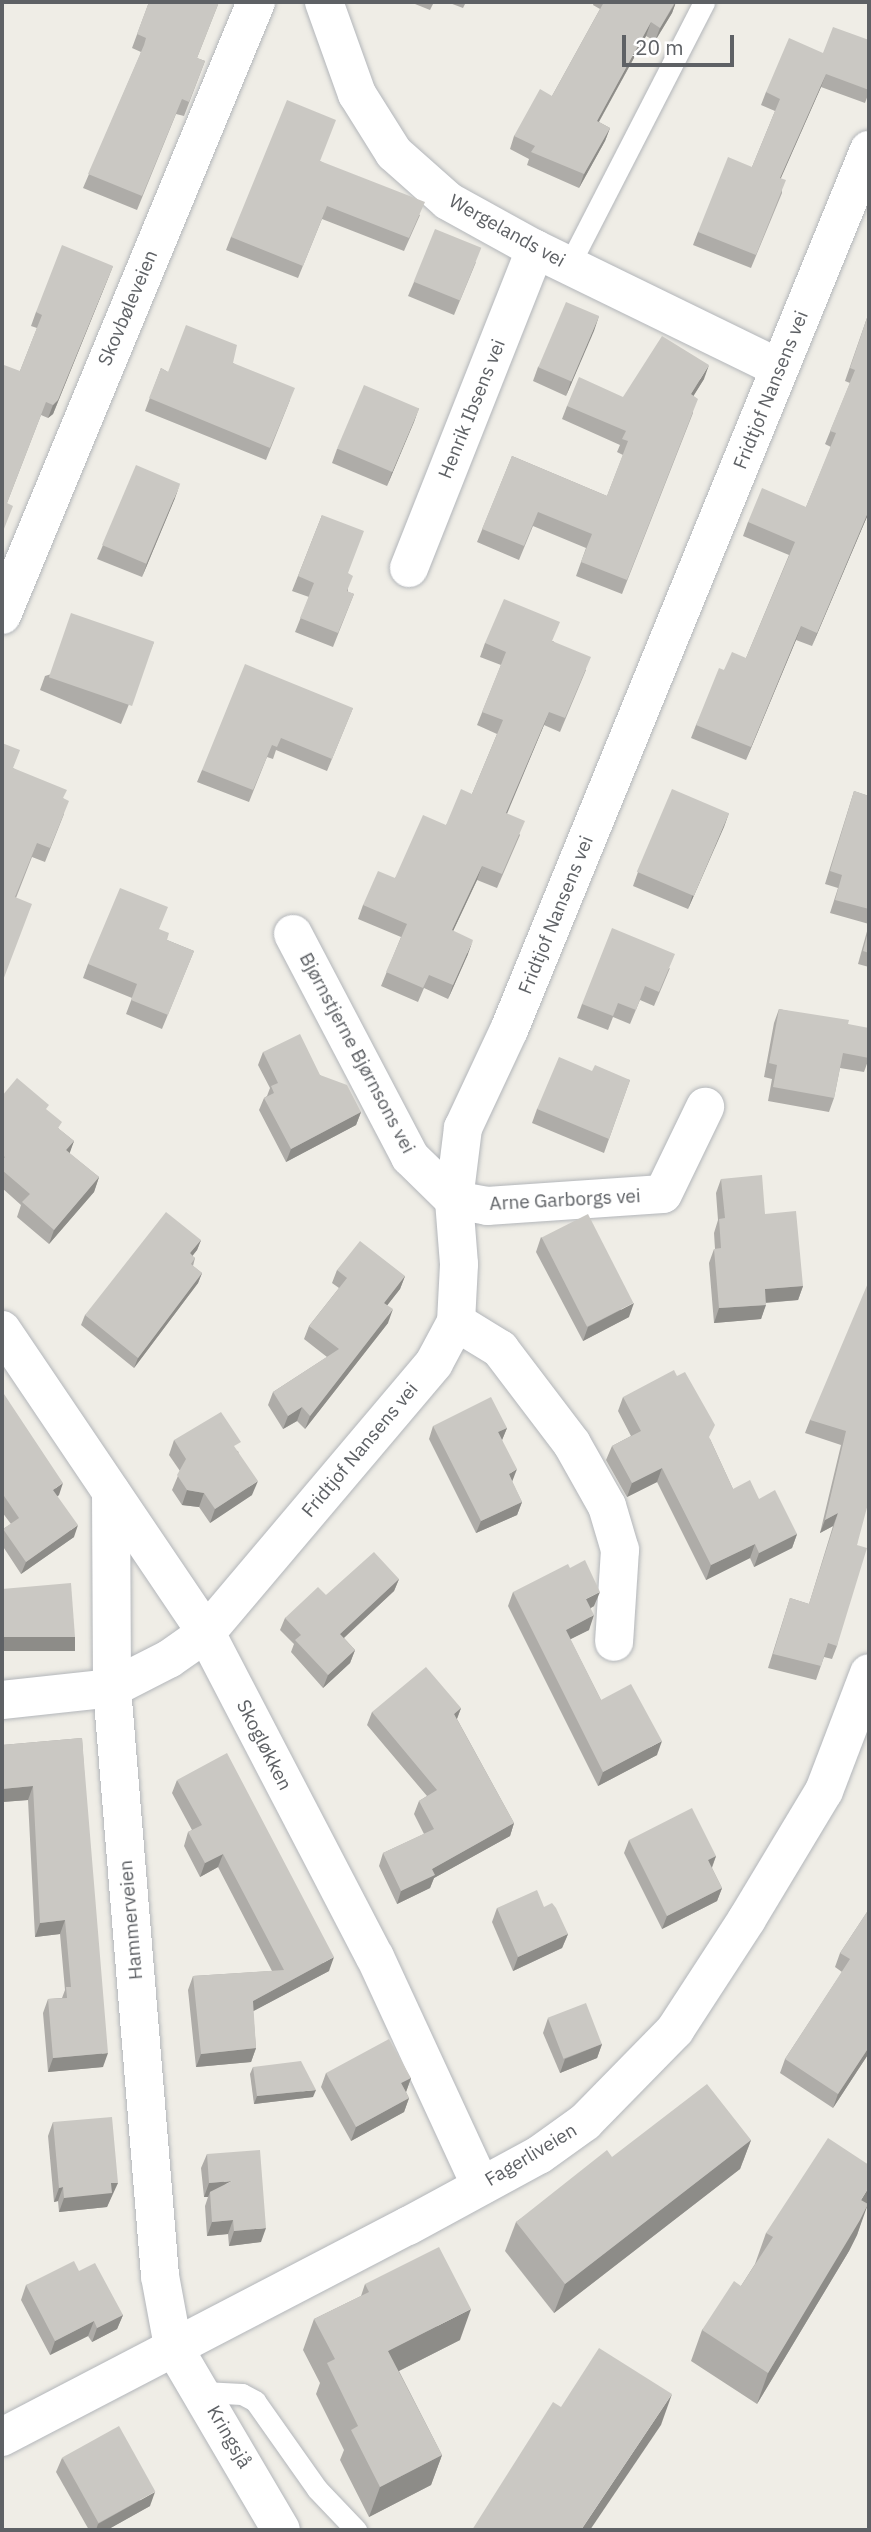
<!DOCTYPE html>
<html>
<head>
<meta charset="utf-8">
<style>
	body { margin:0 }
	#map { position:relative; width:871px; height:2532px; overflow:hidden; background:#efede6; font-family:"IBM Plex Sans",sans-serif }
	div>[style] { position:absolute }
	[style*='--x'] { left:calc(var(--x)*1px); top:calc(var(--y)*1px); width:calc(var(--w)*1px); rotate:calc(var(--a)*1deg) }
	.roads { filter:drop-shadow(0 0 2px #b3b6ba) drop-shadow(0 0 2px #b3b6ba) }
	.service>* { height:21px; margin:-10.5px; padding:0 10.5px; transform-origin:10.5px; border-radius:10.5px; background:#fff }
	.minor>* { height:38px; margin:-19px; padding:0 19px; transform-origin:19px; border-radius:19px; background:#fff }
	.wall>* { inset:0; background:#aeaca8 }
	.shaded-wall>* { inset:0; background:#8d8c88; transform-origin:0 0 }
	.building>* { inset:0; background:#cac8c3; transform-origin:0 0 }
	span { translate:-50% -50%; white-space:nowrap; text-align:center; line-height:1.15; -webkit-text-stroke:7px #fff; paint-order:stroke }
	.street-label { font-size:19px; color:#5e6165 }
	.frame { position:absolute; inset:0; border:4px solid #5e6165; pointer-events:none }
	.scale { position:absolute; left:622px; top:35px; width:112px; height:32px; box-sizing:border-box; border:4px solid #5e6165; border-top:0; padding-left:9px; font-size:21px; line-height:24px; white-space:nowrap; color:#5e6165; -webkit-text-stroke:5px #fff; paint-order:stroke }
</style>
</head>
<body>
<div id="map">
	<div class="roads">
		<div class="service">
			<div style="--x:569;--y:265;--w:296;--a:-62.8"></div>
			<div style="--x:203;--y:2392;--w:39;--a:3"></div>
			<div style="--x:242;--y:2394;--w:15;--a:28"></div>
			<div style="--x:255;--y:2401;--w:108;--a:54.8"></div>
			<div style="--x:317;--y:2489;--w:57;--a:46.4"></div>
		</div>
		<div class="minor">
			<div style="--x:324;--y:2;--w:98;--a:70.3"></div>
			<div style="--x:357;--y:94;--w:70;--a:57.9"></div>
			<div style="--x:394;--y:153;--w:72;--a:41.6"></div>
			<div style="--x:448;--y:201;--w:99;--a:28.9"></div>
			<div style="--x:535;--y:249;--w:271;--a:26"></div>
			<div style="--x:409;--y:568;--w:343;--a:-68.4"></div>
			<div style="--x:2;--y:615;--w:664;--a:-67.49"></div>
			<div style="--x:293;--y:934;--w:252;--a:62.3"></div>
			<div style="--x:410;--y:1157;--w:62;--a:44.3"></div>
			<div style="--x:454;--y:1200;--w:34;--a:10"></div>
			<div style="--x:487;--y:1206;--w:176;--a:-3.9"></div>
			<div style="--x:663;--y:1194;--w:97;--a:-64.2"></div>
			<div style="--x:456;--y:1322;--w:52;--a:31.5"></div>
			<div style="--x:500;--y:1349;--w:119;--a:52.8"></div>
			<div style="--x:572;--y:1444;--w:71;--a:60.6"></div>
			<div style="--x:607;--y:1506;--w:46;--a:73.5"></div>
			<div style="--x:620;--y:1550;--w:92;--a:93.7"></div>
			<div style="--x:2;--y:1330;--w:365;--a:56"></div>
			<div style="--x:206;--y:1633;--w:365;--a:62.5"></div>
			<div style="--x:375;--y:1957;--w:252;--a:65.2"></div>
			<div style="--x:111;--y:1492;--w:196;--a:89.7"></div>
			<div style="--x:112;--y:1688;--w:590;--a:85.33"></div>
			<div style="--x:160;--y:2276;--w:71;--a:79.5"></div>
			<div style="--x:173;--y:2346;--w:213;--a:59.6"></div>
			<div style="--x:2;--y:1700;--w:111;--a:-6.2"></div>
			<div style="--x:112;--y:1688;--w:64;--a:-27"></div>
			<div style="--x:169;--y:1659;--w:45;--a:-35.1"></div>
			<div style="--x:206;--y:1633;--w:353;--a:-49.8"></div>
			<div style="--x:434;--y:1363;--w:47;--a:-61.8"></div>
			<div style="--x:456;--y:1322;--w:58;--a:-87"></div>
			<div style="--x:459;--y:1264;--w:64;--a:-94.5"></div>
			<div style="--x:454;--y:1200;--w:73;--a:-82.9"></div>
			<div style="--x:463;--y:1128;--w:108;--a:-64.9"></div>
			<div style="--x:509;--y:1030;--w:951;--a:-67.75"></div>
			<div style="--x:2;--y:2437;--w:458;--a:-27.5"></div>
			<div style="--x:408;--y:2226;--w:149;--a:-28.5"></div>
			<div style="--x:539;--y:2155;--w:57;--a:-35.7"></div>
			<div style="--x:585;--y:2122;--w:129;--a:-45.6"></div>
			<div style="--x:675;--y:2030;--w:132;--a:-57"></div>
			<div style="--x:747;--y:1919;--w:149;--a:-59"></div>
			<div style="--x:824;--y:1791;--w:126;--a:-69.1"></div>
		</div>
	</div>
	<div class="wall">
		<div style="clip-path:polygon(149px 2px,154px 4px,155px 2px,219px 2px,197px 58px,205px 61px,184px 116px,176px 114px,137px 210px,83px 188px,140px 55px,141px 52px,132px 48px)"></div>
		<div style="clip-path:polygon(410px 2px,434px 2px,430px 10px)"></div>
		<div style="clip-path:polygon(447px 2px,466px 2px,463px 8px)"></div>
		<div style="clip-path:polygon(594px 2px,676px 2px,672px 13px,655px 41px,646px 36px,599px 122px,610px 128px,605px 141px,579px 188px,527px 165px,529px 159px,510px 149px,514px 136px,552px 96px,600px 9px,593px 5px)"></div>
		<div style="clip-path:polygon(869px 40px,869px 92px,865px 103px,821px 87px,781px 178px,782px 193px,751px 268px,693px 245px,698px 232px,752px 167px,775px 111px,761px 105px,766px 92px,823px 53px)"></div>
		<div style="clip-path:polygon(320px 161px,420px 215px,404px 251px,322px 219px,298px 278px,226px 250px,231px 237px)"></div>
		<div style="clip-path:polygon(476px 262px,454px 315px,408px 296px,414px 282px)"></div>
		<div style="clip-path:polygon(113px 266px,53px 414px,48px 418px,41px 415px,7px 503px,2px 536px,20px 371px,37px 328px,31px 326px,36px 312px)"></div>
		<div style="clip-path:polygon(869px 312px,869px 512px,812px 646px,796px 640px,746px 760px,691px 738px,696px 725px,724px 670px,746px 658px,789px 555px,743px 536px,748px 522px,806px 507px,831px 447px,825px 444px,850px 383px,845px 381px)"></div>
		<div style="clip-path:polygon(599px 316px,566px 396px,533px 381px,538px 367px)"></div>
		<div style="clip-path:polygon(233px 363px,290px 400px,266px 460px,145px 411px,161px 368px,168px 372px)"></div>
		<div style="clip-path:polygon(704px 379px,693px 396px,693px 413px,622px 594px,576px 576px,586px 548px,533px 526px,519px 560px,477px 542px,512px 456px,607px 496px,623px 455px,617px 452px,620px 445px,562px 419px,567px 406px,623px 397px)"></div>
		<div style="clip-path:polygon(419px 408px,387px 486px,332px 463px,337px 449px)"></div>
		<div style="clip-path:polygon(175px 498px,142px 577px,97px 559px,103px 545px)"></div>
		<div style="clip-path:polygon(322px 515px,348px 573px,348px 592px,354px 594px,333px 647px,295px 632px,309px 597px,292px 591px)"></div>
		<div style="clip-path:polygon(553px 641px,586px 670px,560px 732px,544px 725px,507px 814px,520px 835px,497px 888px,477px 880px,453px 931px,468px 954px,448px 999px,424px 988px,418px 1002px,381px 986px,401px 937px,358px 919px,363px 905px,395px 878px,446px 825px,472px 794px,497px 734px,477px 725px,501px 665px,480px 657px,485px 643px)"></div>
		<div style="clip-path:polygon(154px 642px,121px 724px,40px 690px,45px 676px)"></div>
		<div style="clip-path:polygon(353px 708px,327px 771px,276px 750px,273px 759px,267px 757px,249px 802px,197px 782px,202px 770px)"></div>
		<div style="clip-path:polygon(13px 768px,64px 799px,64px 814px,45px 862px,32px 857px,16px 898px,2px 984px)"></div>
		<div style="clip-path:polygon(854px 791px,869px 796px,869px 924px,830px 913px,838px 888px,825px 884px)"></div>
		<div style="clip-path:polygon(729px 813px,688px 909px,633px 886px,638px 872px)"></div>
		<div style="clip-path:polygon(869px 924px,869px 967px,858px 964px)"></div>
		<div style="clip-path:polygon(160px 930px,167px 940px,194px 951px,162px 1029px,126px 1014px,132px 998px,83px 978px,88px 964px)"></div>
		<div style="clip-path:polygon(670px 968px,654px 1006px,640px 1000px,630px 1024px,613px 1017px,608px 1030px,577px 1018px,582px 1004px)"></div>
		<div style="clip-path:polygon(779px 1009px,848px 1024px,869px 1058px,864px 1072px,840px 1068px,834px 1098px,829px 1112px,768px 1101px,772px 1079px,764px 1077px,774px 1023px)"></div>
		<div style="clip-path:polygon(263px 1052px,320px 1075px,361px 1112px,356px 1125px,286px 1162px,259px 1110px,264px 1098px,267px 1096px,270px 1088px,258px 1065px)"></div>
		<div style="clip-path:polygon(592px 1071px,630px 1080px,604px 1153px,532px 1123px,537px 1109px)"></div>
		<div style="clip-path:polygon(2px 1096px,47px 1111px,59px 1129px,74px 1141px,69px 1153px,99px 1177px,94px 1192px,49px 1244px,17px 1217px,21px 1205px,2px 1188px)"></div>
		<div style="clip-path:polygon(721px 1179px,765px 1214px,803px 1286px,798px 1300px,766px 1303px,761px 1319px,714px 1323px,709px 1263px,714px 1249px,715px 1249px,714px 1233px,718px 1220px,716px 1193px)"></div>
		<div style="clip-path:polygon(541px 1237px,629px 1317px,583px 1341px,536px 1252px)"></div>
		<div style="clip-path:polygon(201px 1240px,197px 1250px,192px 1256px,195px 1258px,193px 1266px,202px 1273px,198px 1283px,134px 1368px,81px 1325px,85px 1315px)"></div>
		<div style="clip-path:polygon(337px 1270px,405px 1276px,400px 1289px,387px 1305px,388px 1323px,305px 1429px,297px 1421px,283px 1429px,268px 1405px,273px 1392px,327px 1357px,304px 1339px,309px 1326px,339px 1288px,332px 1283px)"></div>
		<div style="clip-path:polygon(869px 1361px,857px 1545px,837px 1646px,832px 1659px,824px 1657px,816px 1680px,768px 1668px,790px 1598px,809px 1604px,833px 1526px,820px 1533px,841px 1445px,805px 1433px,810px 1420px)"></div>
		<div style="clip-path:polygon(2px 1391px,59px 1495px,57px 1496px,74px 1537px,21px 1574px,2px 1545px,2px 1534px,3px 1529px,11px 1524px,2px 1512px)"></div>
		<div style="clip-path:polygon(623px 1397px,710px 1439px,733px 1489px,759px 1499px,797px 1534px,792px 1548px,754px 1567px,750px 1558px,706px 1580px,657px 1482px,627px 1497px,606px 1460px,612px 1446px,631px 1436px,618px 1411px)"></div>
		<div style="clip-path:polygon(433px 1426px,507px 1428px,502px 1440px,512px 1482px,522px 1502px,517px 1515px,476px 1533px,429px 1439px)"></div>
		<div style="clip-path:polygon(174px 1440px,238px 1451px,252px 1495px,210px 1523px,199px 1507px,182px 1505px,172px 1490px,180px 1471px,169px 1455px)"></div>
		<div style="clip-path:polygon(399px 1579px,394px 1591px,344px 1638px,355px 1650px,350px 1663px,323px 1688px,291px 1652px,294px 1644px,280px 1630px,285px 1618px,326px 1595px)"></div>
		<div style="clip-path:polygon(513px 1592px,594px 1606px,591px 1608px,589px 1630px,570px 1639px,601px 1700px,657px 1755px,598px 1786px,508px 1606px)"></div>
		<div style="clip-path:polygon(461px 1708px,457px 1719px,514px 1823px,510px 1836px,434px 1878px,430px 1888px,397px 1904px,379px 1866px,383px 1853px,424px 1834px,414px 1814px,419px 1801px,427px 1796px,367px 1725px,372px 1712px)"></div>
		<div style="clip-path:polygon(82px 1738px,103px 2067px,48px 2072px,43px 2013px,48px 1999px,62px 1998px,65px 1990px,60px 1934px,35px 1937px,28px 1800px,2px 1802px,2px 1745px)"></div>
		<div style="clip-path:polygon(177px 1780px,329px 1971px,253px 2011px,256px 2048px,251px 2062px,196px 2067px,188px 1990px,193px 1976px,272px 1971px,218px 1867px,200px 1877px,184px 1846px,188px 1832px,192px 1830px,172px 1793px)"></div>
		<div style="clip-path:polygon(629px 1840px,716px 1856px,712px 1868px,722px 1888px,717px 1901px,662px 1929px,624px 1853px)"></div>
		<div style="clip-path:polygon(544px 1907px,568px 1934px,562px 1948px,513px 1971px,492px 1922px,497px 1908px)"></div>
		<div style="clip-path:polygon(869px 1909px,869px 2053px,833px 2108px,780px 2073px,785px 2059px,842px 1972px,835px 1967px,840px 1953px)"></div>
		<div style="clip-path:polygon(548px 2018px,602px 2044px,597px 2058px,560px 2073px,543px 2033px)"></div>
		<div style="clip-path:polygon(253px 2067px,313px 2097px,254px 2104px,250px 2074px)"></div>
		<div style="clip-path:polygon(326px 2073px,411px 2078px,406px 2092px,409px 2098px,404px 2112px,351px 2141px,321px 2087px)"></div>
		<div style="clip-path:polygon(53px 2122px,112px 2197px,111px 2197px,107px 2207px,59px 2212px,58px 2201px,54px 2202px,48px 2136px)"></div>
		<div style="clip-path:polygon(751px 2140px,740px 2169px,554px 2313px,505px 2251px,516px 2222px,612px 2157px)"></div>
		<div style="clip-path:polygon(207px 2154px,261px 2242px,229px 2246px,228px 2234px,207px 2236px,205px 2206px,208px 2197px,204px 2197px,201px 2168px)"></div>
		<div style="clip-path:polygon(867px 2204px,857px 2235px,849px 2251px,757px 2404px,691px 2361px,702px 2330px,741px 2286px,755px 2264px,766px 2233px)"></div>
		<div style="clip-path:polygon(79px 2271px,123px 2315px,117px 2329px,92px 2342px,88px 2336px,50px 2355px,21px 2300px,26px 2285px)"></div>
		<div style="clip-path:polygon(365px 2284px,460px 2340px,399px 2371px,442px 2455px,431px 2485px,369px 2517px,340px 2460px,344px 2450px,316px 2394px,320px 2383px,303px 2350px,314px 2319px,361px 2296px)"></div>
		<div style="clip-path:polygon(62px 2458px,150px 2506px,107px 2530px,89px 2530px,56px 2472px)"></div>
	</div>
	<div class="shaded-wall">
		<div style="clip-path:polygon(676px 2px,672px 13px,655px 41px,660px 28px)"></div>
		<div style="clip-path:polygon(651px 22px,646px 36px,592px 134px,597px 121px)"></div>
		<div style="clip-path:polygon(826px 74px,821px 87px,775px 191px,780px 178px)"></div>
		<div style="clip-path:polygon(610px 128px,605px 141px,579px 188px,584px 174px)"></div>
		<div style="clip-path:polygon(113px 266px,53px 414px,48px 418px,53px 405px)"></div>
		<div style="clip-path:polygon(599px 316px,594px 331px,566px 396px,571px 381px)"></div>
		<div style="clip-path:polygon(709px 365px,704px 379px,686px 408px,691px 394px)"></div>
		<div style="clip-path:polygon(419px 408px,414px 422px,387px 486px,392px 472px)"></div>
		<div style="clip-path:polygon(180px 484px,175px 498px,142px 577px,147px 563px)"></div>
		<div style="clip-path:polygon(869px 510px,869px 512px,812px 646px,817px 633px)"></div>
		<div style="clip-path:polygon(801px 626px,796px 640px,746px 760px,751px 747px)"></div>
		<div style="clip-path:polygon(549px 712px,544px 725px,501px 827px,506px 813px)"></div>
		<div style="clip-path:polygon(729px 813px,724px 827px,688px 909px,693px 894px)"></div>
		<div style="clip-path:polygon(482px 866px,477px 880px,447px 944px,452px 930px)"></div>
		<div style="clip-path:polygon(473px 940px,468px 954px,448px 999px,453px 985px)"></div>
		<div style="clip-path:polygon(361px 1112px,356px 1125px,286px 1162px,291px 1149px)"></div>
		<div style="clip-path:polygon(74px 1141px,69px 1155px,66px 1150px)"></div>
		<div style="clip-path:polygon(99px 1177px,94px 1192px,49px 1244px,54px 1230px)"></div>
		<div style="clip-path:polygon(201px 1240px,197px 1250px,186px 1264px,190px 1253px)"></div>
		<div style="clip-path:polygon(202px 1273px,198px 1283px,134px 1368px,138px 1358px)"></div>
		<div style="clip-path:polygon(405px 1276px,400px 1289px,379px 1316px,384px 1303px)"></div>
		<div style="clip-path:polygon(803px 1286px,798px 1300px,760px 1303px,765px 1289px)"></div>
		<div style="clip-path:polygon(634px 1303px,629px 1317px,583px 1341px,588px 1327px)"></div>
		<div style="clip-path:polygon(766px 1305px,761px 1319px,714px 1323px,719px 1308px)"></div>
		<div style="clip-path:polygon(393px 1309px,388px 1323px,305px 1429px,310px 1416px)"></div>
		<div style="clip-path:polygon(302px 1407px,297px 1421px,283px 1429px,288px 1416px)"></div>
		<div style="clip-path:polygon(507px 1428px,502px 1440px,498px 1432px)"></div>
		<div style="clip-path:polygon(662px 1468px,657px 1482px,627px 1497px,632px 1483px)"></div>
		<div style="clip-path:polygon(517px 1469px,512px 1482px,509px 1474px)"></div>
		<div style="clip-path:polygon(258px 1481px,252px 1495px,210px 1523px,215px 1509px)"></div>
		<div style="clip-path:polygon(63px 1483px,59px 1495px,49px 1502px,53px 1490px)"></div>
		<div style="clip-path:polygon(187px 1490px,204px 1493px,199px 1507px,182px 1505px)"></div>
		<div style="clip-path:polygon(522px 1502px,517px 1515px,476px 1533px,481px 1521px)"></div>
		<div style="clip-path:polygon(838px 1513px,833px 1526px,820px 1533px,825px 1520px)"></div>
		<div style="clip-path:polygon(78px 1525px,74px 1537px,21px 1574px,26px 1562px)"></div>
		<div style="clip-path:polygon(797px 1534px,792px 1548px,754px 1567px,759px 1553px)"></div>
		<div style="clip-path:polygon(755px 1544px,750px 1558px,706px 1580px,711px 1565px)"></div>
		<div style="clip-path:polygon(399px 1579px,394px 1591px,335px 1646px,340px 1634px)"></div>
		<div style="clip-path:polygon(600px 1592px,594px 1606px,581px 1613px,586px 1599px)"></div>
		<div style="clip-path:polygon(594px 1615px,589px 1630px,561px 1644px,566px 1630px)"></div>
		<div style="left:2px;top:1637px;width:73px;height:14px"></div>
		<div style="clip-path:polygon(355px 1650px,350px 1663px,323px 1688px,328px 1675px)"></div>
		<div style="clip-path:polygon(461px 1708px,456px 1721px,454px 1714px)"></div>
		<div style="clip-path:polygon(662px 1741px,657px 1755px,598px 1786px,603px 1772px)"></div>
		<div style="clip-path:polygon(33px 1786px,28px 1800px,2px 1802px,2px 1789px)"></div>
		<div style="clip-path:polygon(514px 1823px,510px 1836px,434px 1878px,430px 1888px,397px 1904px,401px 1891px,432px 1869px)"></div>
		<div style="clip-path:polygon(223px 1854px,218px 1867px,200px 1877px,205px 1863px)"></div>
		<div style="clip-path:polygon(716px 1856px,711px 1869px,708px 1860px)"></div>
		<div style="clip-path:polygon(722px 1888px,717px 1901px,662px 1929px,667px 1916px)"></div>
		<div style="clip-path:polygon(65px 1920px,60px 1934px,35px 1937px,40px 1923px)"></div>
		<div style="clip-path:polygon(568px 1934px,562px 1948px,513px 1971px,518px 1957px)"></div>
		<div style="clip-path:polygon(334px 1957px,329px 1971px,248px 2014px,253px 2001px)"></div>
		<div style="clip-path:polygon(602px 2044px,597px 2058px,560px 2073px,565px 2059px)"></div>
		<div style="clip-path:polygon(869px 2047px,869px 2053px,833px 2108px,838px 2094px)"></div>
		<div style="clip-path:polygon(256px 2048px,251px 2062px,196px 2067px,201px 2054px)"></div>
		<div style="clip-path:polygon(108px 2053px,103px 2067px,48px 2072px,53px 2058px)"></div>
		<div style="clip-path:polygon(411px 2078px,406px 2092px,401px 2083px)"></div>
		<div style="clip-path:polygon(316px 2090px,313px 2097px,254px 2104px,257px 2096px)"></div>
		<div style="clip-path:polygon(409px 2098px,404px 2112px,351px 2141px,356px 2127px)"></div>
		<div style="clip-path:polygon(751px 2140px,740px 2169px,554px 2313px,565px 2284px)"></div>
		<div style="clip-path:polygon(232px 2181px,210px 2192px,208px 2197px,204px 2197px,209px 2183px)"></div>
		<div style="clip-path:polygon(111px 2183px,118px 2183px,107px 2207px,59px 2212px,64px 2198px)"></div>
		<div style="clip-path:polygon(63px 2187px,58px 2201px,54px 2202px,59px 2188px)"></div>
		<div style="clip-path:polygon(869px 2187px,868px 2202px,849px 2231px,861px 2200px)"></div>
		<div style="clip-path:polygon(868px 2204px,857px 2235px,849px 2251px,757px 2404px,768px 2373px)"></div>
		<div style="clip-path:polygon(233px 2220px,228px 2234px,207px 2236px,212px 2222px)"></div>
		<div style="clip-path:polygon(266px 2228px,261px 2242px,229px 2246px,234px 2231px)"></div>
		<div style="clip-path:polygon(471px 2309px,460px 2340px,377px 2382px,388px 2351px)"></div>
		<div style="clip-path:polygon(123px 2315px,117px 2329px,92px 2342px,97px 2328px)"></div>
		<div style="clip-path:polygon(94px 2321px,88px 2336px,50px 2355px,55px 2341px)"></div>
		<div style="clip-path:polygon(672px 2394px,661px 2425px,590px 2530px,581px 2530px)"></div>
		<div style="clip-path:polygon(442px 2455px,431px 2485px,369px 2517px,380px 2487px)"></div>
		<div style="clip-path:polygon(155px 2492px,150px 2506px,107px 2530px,96px 2530px,98px 2524px)"></div>
	</div>
	<div class="building">
		<div style="clip-path:polygon(149px 2px,154px 4px,155px 2px,219px 2px,197px 58px,205px 61px,189px 102px,182px 99px,142px 196px,88px 174px,144px 45px,146px 38px,137px 34px)"></div>
		<div style="clip-path:polygon(604px 2px,675px 2px,660px 28px,651px 22px,597px 121px,610px 128px,584px 174px,531px 152px,535px 146px,514px 136px,540px 89px,552px 96px)"></div>
		<div style="clip-path:polygon(833px 27px,869px 40px,869px 90px,826px 74px,780px 178px,786px 180px,756px 255px,698px 232px,728px 157px,752px 167px,780px 99px,766px 92px,789px 38px,823px 53px)"></div>
		<div style="clip-path:polygon(287px 100px,336px 120px,320px 161px,425px 202px,409px 238px,327px 206px,303px 266px,231px 237px)"></div>
		<div style="left:435px;top:229px;width:50px;height:57px;rotate:22deg"></div>
		<div style="clip-path:polygon(62px 245px,113px 266px,58px 400px,53px 405px,46px 402px,7px 503px,13px 506px,2px 534px,2px 371px,4px 365px,20px 371px,42px 315px,36px 312px)"></div>
		<div style="left:566px;top:302px;width:36px;height:71px;rotate:23deg"></div>
		<div style="clip-path:polygon(869px 312px,869px 510px,817px 633px,801px 626px,751px 747px,696px 725px,719px 668px,724px 670px,732px 652px,746px 658px,795px 542px,748px 522px,762px 488px,806px 507px,836px 433px,830px 431px,855px 370px,850px 368px)"></div>
		<div style="clip-path:polygon(186px 325px,237px 345px,233px 363px,295px 388px,270px 448px,149px 398px,161px 368px,168px 372px)"></div>
		<div style="clip-path:polygon(662px 336px,709px 365px,691px 394px,698px 399px,627px 580px,581px 562px,592px 534px,538px 512px,524px 546px,482px 529px,512px 456px,607px 496px,628px 441px,622px 439px,626px 431px,567px 406px,579px 377px,623px 397px)"></div>
		<div style="left:364px;top:385px;width:60px;height:69px;rotate:23deg"></div>
		<div style="left:136px;top:465px;width:48px;height:87px;rotate:23deg"></div>
		<div style="clip-path:polygon(322px 515px,364px 531px,348px 573px,353px 576px,347px 591px,354px 594px,338px 633px,300px 618px,314px 583px,298px 576px)"></div>
		<div style="clip-path:polygon(504px 599px,560px 622px,552px 641px,591px 657px,565px 718px,549px 712px,506px 813px,525px 821px,502px 874px,482px 866px,452px 930px,473px 940px,453px 985px,429px 975px,423px 988px,386px 972px,407px 924px,363px 905px,378px 871px,395px 878px,423px 815px,446px 825px,461px 789px,472px 794px,503px 720px,482px 712px,506px 652px,485px 643px)"></div>
		<div style="left:71px;top:613px;width:88px;height:68px;rotate:19deg"></div>
		<div style="clip-path:polygon(245px 664px,353px 708px,332px 759px,281px 738px,277px 747px,272px 745px,253px 790px,202px 770px)"></div>
		<div style="clip-path:polygon(2px 743px,20px 750px,13px 768px,67px 790px,63px 798px,69px 801px,50px 848px,37px 843px,15px 897px,32px 904px,2px 983px)"></div>
		<div style="left:672px;top:789px;width:62px;height:90px;rotate:23deg"></div>
		<div style="clip-path:polygon(854px 791px,869px 796px,869px 909px,835px 900px,842px 875px,830px 871px)"></div>
		<div style="clip-path:polygon(120px 888px,168px 907px,159px 929px,169px 933px,167px 940px,194px 951px,168px 1015px,131px 1000px,137px 984px,88px 964px)"></div>
		<div style="clip-path:polygon(612px 928px,675px 954px,659px 992px,645px 986px,636px 1010px,618px 1003px,613px 1016px,582px 1004px)"></div>
		<div style="clip-path:polygon(869px 928px,869px 953px,863px 951px)"></div>
		<div style="clip-path:polygon(779px 1009px,849px 1020px,848px 1024px,869px 1028px,869px 1058px,843px 1053px,834px 1098px,773px 1087px,777px 1065px,769px 1063px)"></div>
		<div style="clip-path:polygon(300px 1034px,320px 1075px,347px 1085px,361px 1112px,291px 1149px,264px 1098px,274px 1093px,271px 1086px,278px 1083px,263px 1052px)"></div>
		<div style="clip-path:polygon(559px 1057px,592px 1071px,595px 1065px,630px 1080px,609px 1139px,537px 1109px)"></div>
		<div style="clip-path:polygon(17px 1078px,49px 1105px,46px 1109px,62px 1122px,58px 1128px,74px 1141px,66px 1150px,99px 1177px,54px 1230px,22px 1202px,30px 1194px,2px 1170px,2px 1161px,5px 1157px,2px 1155px,2px 1096px)"></div>
		<div style="clip-path:polygon(762px 1175px,765px 1214px,796px 1211px,803px 1286px,765px 1289px,766px 1305px,719px 1308px,714px 1249px,721px 1248px,719px 1219px,725px 1218px,721px 1179px)"></div>
		<div style="clip-path:polygon(166px 1212px,201px 1240px,190px 1253px,195px 1258px,191px 1264px,202px 1273px,138px 1358px,85px 1315px)"></div>
		<div style="left:588px;top:1214px;width:100px;height:52px;rotate:63deg"></div>
		<div style="clip-path:polygon(360px 1241px,405px 1276px,384px 1303px,393px 1309px,310px 1416px,302px 1407px,288px 1416px,273px 1392px,339px 1349px,309px 1326px,347px 1278px,337px 1270px)"></div>
		<div style="clip-path:polygon(868px 1283px,869px 1283px,869px 1359px,868px 1362px,869px 1363px,869px 1500px,857px 1545px,867px 1548px,837px 1646px,828px 1643px,821px 1666px,773px 1654px,790px 1598px,809px 1604px,838px 1513px,825px 1520px,846px 1431px,810px 1420px)"></div>
		<div style="clip-path:polygon(674px 1370px,677px 1376px,685px 1372px,715px 1425px,709px 1437px,733px 1489px,750px 1480px,759px 1499px,775px 1490px,797px 1534px,759px 1553px,755px 1544px,711px 1565px,662px 1468px,632px 1483px,612px 1446px,641px 1431px,623px 1397px)"></div>
		<div style="clip-path:polygon(2px 1391px,63px 1483px,53px 1490px,78px 1525px,26px 1562px,3px 1529px,19px 1518px,2px 1493px)"></div>
		<div style="clip-path:polygon(491px 1397px,507px 1428px,498px 1432px,517px 1469px,509px 1474px,522px 1502px,481px 1521px,433px 1426px)"></div>
		<div style="clip-path:polygon(221px 1412px,241px 1442px,234px 1446px,258px 1481px,215px 1509px,204px 1493px,187px 1490px,177px 1475px,186px 1459px,174px 1440px)"></div>
		<div style="clip-path:polygon(374px 1552px,399px 1579px,340px 1634px,355px 1650px,328px 1675px,295px 1640px,301px 1635px,285px 1618px,318px 1587px,326px 1595px)"></div>
		<div style="clip-path:polygon(585px 1560px,600px 1592px,586px 1599px,594px 1615px,566px 1630px,601px 1700px,631px 1684px,662px 1741px,603px 1772px,513px 1592px,568px 1564px,570px 1568px)"></div>
		<div style="clip-path:polygon(71px 1583px,75px 1637px,2px 1637px,2px 1589px)"></div>
		<div style="clip-path:polygon(426px 1667px,461px 1708px,454px 1714px,514px 1823px,432px 1869px,435px 1875px,401px 1891px,383px 1853px,434px 1829px,419px 1801px,437px 1790px,372px 1712px)"></div>
		<div style="clip-path:polygon(82px 1738px,108px 2053px,53px 2058px,48px 1999px,67px 1998px,66px 1987px,71px 1987px,65px 1920px,40px 1923px,33px 1786px,2px 1789px,2px 1745px)"></div>
		<div style="clip-path:polygon(227px 1753px,334px 1957px,253px 2001px,256px 2048px,201px 2054px,193px 1976px,284px 1970px,223px 1854px,205px 1863px,188px 1832px,202px 1825px,177px 1780px)"></div>
		<div style="clip-path:polygon(692px 1808px,716px 1856px,708px 1860px,722px 1888px,667px 1916px,629px 1840px)"></div>
		<div style="clip-path:polygon(537px 1890px,544px 1907px,552px 1903px,556px 1908px,568px 1934px,518px 1957px,497px 1908px)"></div>
		<div style="clip-path:polygon(869px 1909px,869px 2047px,838px 2094px,785px 2059px,850px 1959px,840px 1953px)"></div>
		<div style="left:586px;top:2003px;width:44px;height:41px;rotate:69deg"></div>
		<div style="clip-path:polygon(389px 2039px,411px 2078px,401px 2083px,409px 2098px,356px 2127px,326px 2073px)"></div>
		<div style="clip-path:polygon(301px 2061px,316px 2090px,257px 2096px,253px 2067px)"></div>
		<div style="clip-path:polygon(707px 2084px,751px 2140px,565px 2284px,516px 2222px,607px 2150px,612px 2157px)"></div>
		<div style="clip-path:polygon(112px 2117px,118px 2183px,111px 2183px,112px 2193px,64px 2198px,63px 2187px,59px 2188px,53px 2122px)"></div>
		<div style="clip-path:polygon(828px 2138px,869px 2165px,869px 2187px,861px 2200px,868px 2204px,860px 2220px,768px 2373px,702px 2330px,734px 2281px,741px 2286px,773px 2237px,766px 2233px)"></div>
		<div style="clip-path:polygon(260px 2150px,266px 2228px,234px 2231px,233px 2220px,212px 2222px,210px 2192px,232px 2181px,209px 2183px,207px 2154px)"></div>
		<div style="clip-path:polygon(439px 2247px,471px 2309px,388px 2351px,442px 2455px,380px 2487px,351px 2430px,358px 2426px,327px 2363px,335px 2359px,314px 2319px,369px 2292px,365px 2284px)"></div>
		<div style="clip-path:polygon(74px 2261px,79px 2271px,95px 2263px,123px 2315px,97px 2328px,94px 2321px,55px 2341px,26px 2285px)"></div>
		<div style="clip-path:polygon(599px 2348px,672px 2394px,581px 2530px,472px 2530px,553px 2402px,561px 2407px)"></div>
		<div style="left:119px;top:2426px;width:75px;height:65px;rotate:61deg"></div>
	</div>
	<div class="street-label">
		<span style="left:507px;top:231px;rotate:29deg">Wergelands vei</span>
		<span style="left:128px;top:308px;rotate:-67deg">Skovbøleveien</span>
		<span style="left:771px;top:390px;rotate:-68deg">Fridtjof Nansens vei</span>
		<span style="left:472px;top:409px;rotate:-68deg">Henrik Ibsens vei</span>
		<span style="left:556px;top:915px;rotate:-68deg">Fridtjof Nansens vei</span>
		<span style="left:357px;top:1053px;rotate:62deg">Bjørnstjerne Bjørnsons vei</span>
		<span style="left:565px;top:1200px;rotate:-3deg">Arne Garborgs vei</span>
		<span style="left:360px;top:1450px;rotate:-50deg">Fridtjof Nansens vei</span>
		<span style="left:264px;top:1745px;rotate:63deg">Skogløkken</span>
		<span style="left:131px;top:1920px;rotate:-95deg">Hammerveien</span>
		<span style="left:531px;top:2155px;rotate:-31deg">Fagerliveien</span>
		<span style="left:229px;top:2437px;rotate:60deg">Kringsjå</span>
	</div>
	<div class="frame"></div>
	<div class="scale">20 m</div>
</div>
</body>
</html>
